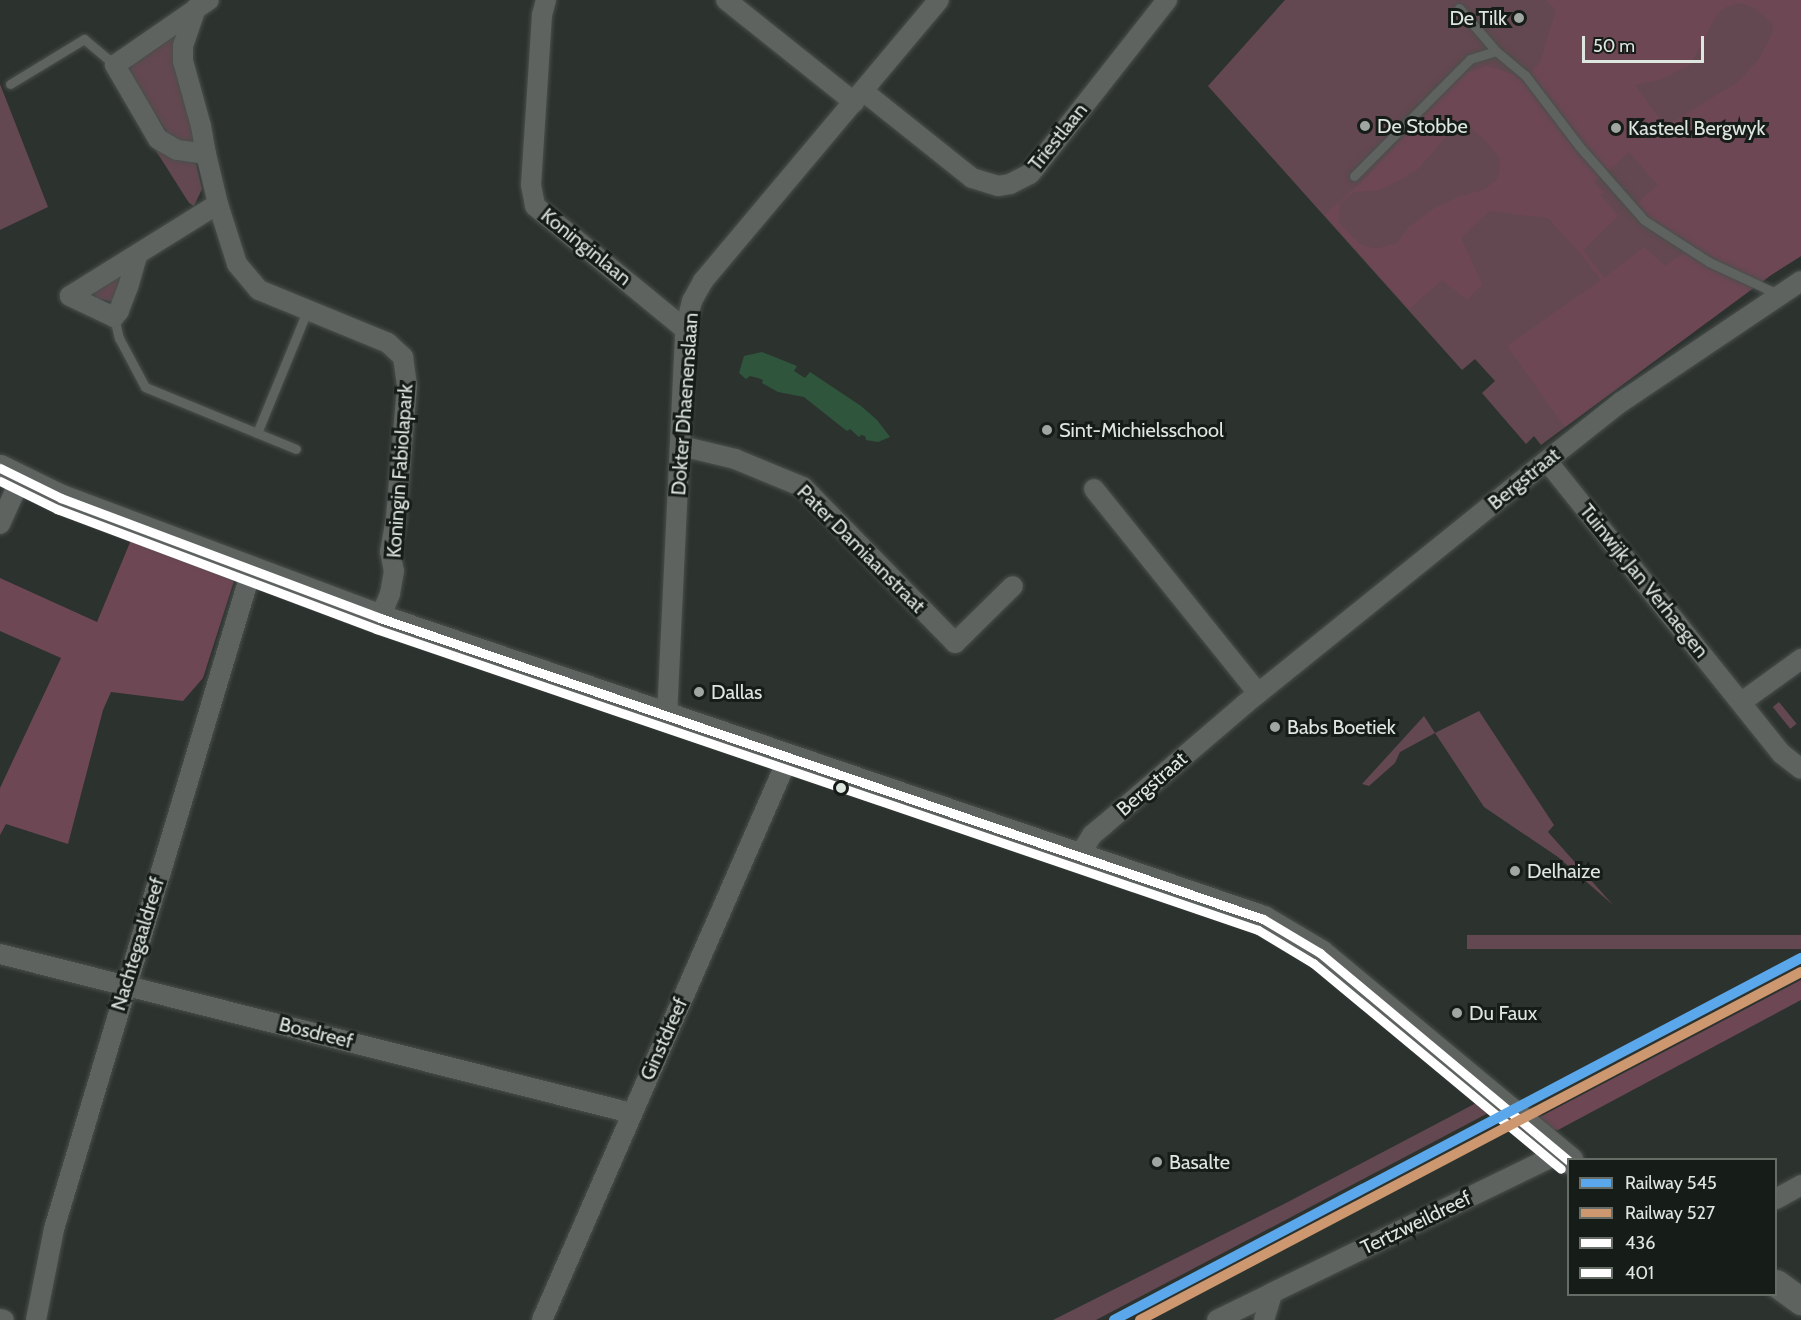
<!DOCTYPE html>
<html>
<head>
<meta charset="utf-8">
<style>
	body { margin:0 }
	#map { position:relative; width:1801px; height:1320px; overflow:hidden; background:#2c322e; font-family:Cabin,sans-serif }
	div>[style] { position:absolute }
	[style*='--x'] { left:calc(var(--x)*1px); top:calc(var(--y)*1px); width:calc(var(--w)*1px); rotate:calc(var(--a)*1deg) }
	.green>* { inset:0; background:#644851; transform-origin:0 0 }
	.forest>* { inset:0; background:#6e4755 }
	.water>* { inset:0; background:#2f563d }
	.roads { filter:drop-shadow(0 0 2px #494f4b) drop-shadow(0 0 2px #494f4b) }
	.lane>* { height:9px; margin:-4.5px; padding:0 4.5px; transform-origin:4.5px; border-radius:4.5px; background:#5e6360 }
	.street>* { height:20px; margin:-10px; padding:0 10px; transform-origin:10px; border-radius:10px; background:#5e6360 }
	.secondary>* { height:27px; margin:-13.5px; padding:0 13.5px; transform-origin:13.5px; border-radius:13.5px; background:#5e6360 }
	.bus-1>* { height:9px; margin:-4.5px; padding:0 4.5px; transform-origin:4.5px; border-radius:4.5px; background:#fff }
	.bus-2>* { height:9px; margin:-4.5px; padding:0 4.5px; transform-origin:4.5px; border-radius:4.5px; background:#fff }
	.rail-1>* { height:10px; margin:-5px; padding:0 5px; transform-origin:5px; border-radius:5px; background:#5aa8eb }
	.rail-2>* { height:10px; margin:-5px; padding:0 5px; transform-origin:5px; border-radius:5px; background:#cd976f }
	.dots>* { width:16px; height:16px; translate:-50% -50%; box-sizing:border-box; border:3px solid #161c17; border-radius:50% }
	span { translate:-50% -50%; white-space:nowrap; text-align:center; line-height:1.15; -webkit-text-stroke:6px #161c17; paint-order:stroke }
	.poi-label { font-size:20px; color:#dee6e0 }
	.right { translate:-100% -50%; text-align:right }
	.left { translate:0 -50%; text-align:left }
	.street-label { font-size:20px; color:#dee6e0 }
	.legend { position:absolute; left:1567px; top:1158px; width:210px; height:138px; box-sizing:border-box; background:#161c17; border:2px solid #666d67; margin:0; padding:8px 10px; list-style:none; font-size:18px; color:#dee6e0 }
	.legend li { display:flex; align-items:center; gap:12px; height:30px }
	.legend b { width:30px; border:2px solid #666d67 }
	.scale { position:absolute; left:1582px; top:36px; width:122px; height:27px; box-sizing:border-box; border:3px solid #dee6e0; border-top:0; padding-left:8px; font-size:18px; line-height:21px; white-space:nowrap; color:#dee6e0; -webkit-text-stroke:4px #161c17; paint-order:stroke }
</style>
</head>
<body>
<div id="map">
	<div class="green">
		<div style="clip-path:polygon(1285px 0,1801px 0,1801px 256px,1771px 275px,1541px 445px,1534px 436px,1526px 444px,1482px 393px,1495px 381px,1475px 359px,1462px 370px,1208px 86px)"></div>
		<div style="clip-path:polygon(181px 26px,199px 142px,195px 149px,168px 134px,133px 80px,130px 70px,131px 65px)"></div>
		<div style="clip-path:polygon(0 84px,48px 207px,0 230px)"></div>
		<div style="clip-path:polygon(146px 135px,196px 164px,202px 189px,194px 206px,189px 203px)"></div>
		<div style="clip-path:polygon(119px 275px,123px 278px,113px 302px,96px 298px,93px 292px)"></div>
		<div style="left:1779px;top:702px;width:28px;height:8px;rotate:51deg"></div>
		<div style="clip-path:polygon(1479px 711px,1554px 825px,1548px 832px,1613px 905px,1558px 857px,1484px 807px,1435px 733px,1400px 752px,1395px 763px,1369px 786px,1362px 784px,1424px 716px,1435px 733px)"></div>
		<div style="left:1801px;top:935px;width:14px;height:334px;rotate:90deg"></div>
		<div style="clip-path:polygon(1480px 1101px,1492px 1111px,1096px 1320px,1053px 1320px,1284px 1204px)"></div>
	</div>
	<div class="forest">
		<div style="clip-path:polygon(evenodd,1546px 0,1801px 0,1801px 256px,1771px 275px,1565px 427px,1507px 346px,1601px 280px,1580px 253px,1548px 218px,1489px 211px,1461px 238px,1482px 284px,1467px 300px,1442px 280px,1409px 309px,1325px 215px,1360px 183px,1461px 74px,1488px 66px,1524px 78px,1540px 63px,1556px 10px,1546px 0,1741px 3px,1755px 8px,1772px 23px,1773px 32px,1759px 59px,1738px 82px,1673px 122px,1663px 124px,1635px 85px,1659px 80px,1691px 64px,1717px 14px,1728px 6px,1741px 3px,1546px 0,1467px 125px,1484px 139px,1500px 158px,1500px 172px,1496px 180px,1483px 190px,1458px 197px,1433px 209px,1409px 227px,1397px 243px,1376px 249px,1362px 245px,1349px 234px,1338px 221px,1340px 203px,1354px 192px,1379px 190px,1402px 179px,1419px 168px,1454px 127px,1467px 125px,1546px 0,1629px 152px,1658px 185px,1633px 207px,1604px 175px,1629px 152px,1546px 0,1602px 175px,1644px 220px,1687px 251px,1665px 266px,1644px 247px,1604px 278px,1583px 250px,1618px 216px,1600px 195px,1603px 192px,1594px 182px,1602px 175px)"></div>
		<div style="clip-path:polygon(131px 540px,234px 581px,203px 678px,183px 701px,111px 692px,103px 710px,68px 844px,6px 824px,0 835px,0 788px,61px 658px,0 631px,0 578px,97px 622px)"></div>
		<div style="clip-path:polygon(1801px 980px,1801px 1000px,1558px 1130px,1551px 1130px,1536px 1119px)"></div>
	</div>
	<div class="water">
		<div style="clip-path:polygon(762px 352px,797px 366px,794px 371px,805px 378px,810px 372px,861px 406px,877px 420px,890px 437px,878px 442px,866px 440px,865px 436px,861px 435px,859px 437px,850px 429px,847px 431px,843px 428px,804px 397px,778px 392px,762px 383px,763px 380px,758px 378px,750px 376px,746px 379px,739px 373px,744px 356px)"></div>
	</div>
	<div class="roads">
		<div class="lane">
			<div style="--x:1459;--y:8;--w:57;--a:49.3"></div>
			<div style="--x:1496;--y:51;--w:38;--a:40"></div>
			<div style="--x:1525;--y:75;--w:89;--a:52.7"></div>
			<div style="--x:1579;--y:146;--w:98;--a:48.7"></div>
			<div style="--x:1644;--y:220;--w:77;--a:32.9"></div>
			<div style="--x:1709;--y:262;--w:78;--a:24.9"></div>
			<div style="--x:10;--y:84;--w:87;--a:-31.3"></div>
			<div style="--x:84;--y:39;--w:40;--a:40"></div>
			<div style="--x:1354;--y:176;--w:165;--a:-45.2"></div>
			<div style="--x:1470;--y:59;--w:27;--a:-17"></div>
			<div style="--x:114;--y:317;--w:22;--a:77"></div>
			<div style="--x:119;--y:338;--w:55;--a:62"></div>
			<div style="--x:145;--y:387;--w:163;--a:22.3"></div>
			<div style="--x:257;--y:433;--w:132;--a:-67.7"></div>
		</div>
		<div class="street">
			<div style="--x:546;--y:0;--w:16;--a:105"></div>
			<div style="--x:542;--y:15;--w:170;--a:93.7"></div>
			<div style="--x:531;--y:185;--w:21;--a:79"></div>
			<div style="--x:535;--y:206;--w:194;--a:39.4"></div>
			<div style="--x:726;--y:0;--w:164;--a:38.6"></div>
			<div style="--x:196;--y:8;--w:39;--a:109"></div>
			<div style="--x:183;--y:45;--w:16;--a:90"></div>
			<div style="--x:183;--y:61;--w:67;--a:74.5"></div>
			<div style="--x:201;--y:126;--w:28;--a:80"></div>
			<div style="--x:863;--y:91;--w:139;--a:38.6"></div>
			<div style="--x:972;--y:178;--w:27;--a:17"></div>
			<div style="--x:998;--y:186;--w:12;--a:-9"></div>
			<div style="--x:1010;--y:184;--w:22;--a:-27"></div>
			<div style="--x:1030;--y:174;--w:13;--a:-51"></div>
			<div style="--x:1038;--y:164;--w:209;--a:-51.8"></div>
			<div style="--x:218;--y:204;--w:63;--a:72.4"></div>
			<div style="--x:237;--y:264;--w:34;--a:50"></div>
			<div style="--x:259;--y:290;--w:139;--a:22.3"></div>
			<div style="--x:388;--y:343;--w:21;--a:43"></div>
			<div style="--x:403;--y:357;--w:29;--a:82"></div>
			<div style="--x:407;--y:386;--w:132;--a:94.8"></div>
			<div style="--x:396;--y:518;--w:34;--a:100"></div>
			<div style="--x:390;--y:551;--w:20;--a:79"></div>
			<div style="--x:394;--y:571;--w:23;--a:100"></div>
			<div style="--x:390;--y:594;--w:26;--a:113"></div>
			<div style="--x:137;--y:256;--w:32;--a:106"></div>
			<div style="--x:128;--y:287;--w:26;--a:111"></div>
			<div style="--x:119;--y:311;--w:8;--a:130"></div>
			<div style="--x:114;--y:317;--w:49;--a:-154.5"></div>
			<div style="--x:70;--y:296;--w:174;--a:-31.9"></div>
			<div style="--x:218;--y:204;--w:51;--a:-103.5"></div>
			<div style="--x:206;--y:154;--w:29;--a:-172"></div>
			<div style="--x:177;--y:150;--w:22;--a:-150"></div>
			<div style="--x:158;--y:139;--w:86;--a:-120.2"></div>
			<div style="--x:115;--y:65;--w:114;--a:-34.7"></div>
			<div style="--x:681;--y:446;--w:56;--a:13.5"></div>
			<div style="--x:735;--y:459;--w:74;--a:22.4"></div>
			<div style="--x:803;--y:487;--w:218;--a:45.7"></div>
			<div style="--x:955;--y:643;--w:81;--a:-44.5"></div>
			<div style="--x:1547;--y:461;--w:376;--a:51.3"></div>
			<div style="--x:1782;--y:754;--w:24;--a:38"></div>
			<div style="--x:1094;--y:489;--w:262;--a:51.2"></div>
			<div style="--x:0;--y:524;--w:48;--a:-65.6"></div>
			<div style="--x:1743;--y:701;--w:72;--a:-35.9"></div>
			<div style="--x:667;--y:717;--w:388;--a:-87.3"></div>
			<div style="--x:685;--y:329;--w:29;--a:-76"></div>
			<div style="--x:692;--y:301;--w:23;--a:-61"></div>
			<div style="--x:703;--y:281;--w:367;--a:-50"></div>
			<div style="--x:1079;--y:856;--w:25;--a:-58"></div>
			<div style="--x:1092;--y:835;--w:16;--a:-40"></div>
			<div style="--x:1104;--y:825;--w:186;--a:-40.6"></div>
			<div style="--x:1245;--y:704;--w:366;--a:-38.9"></div>
			<div style="--x:1530;--y:474;--w:116;--a:-38.4"></div>
			<div style="--x:1621;--y:402;--w:217;--a:-33.9"></div>
			<div style="--x:0;--y:954;--w:651;--a:14.14"></div>
			<div style="--x:1776;--y:1199;--w:29;--a:-29"></div>
			<div style="--x:0;--y:1319;--w:4;--a:14"></div>
			<div style="--x:36;--y:1320;--w:93;--a:-78.8"></div>
			<div style="--x:54;--y:1229;--w:687;--a:-73.33"></div>
			<div style="--x:542;--y:1320;--w:613;--a:-66.36"></div>
			<div style="--x:1217;--y:1320;--w:61;--a:-26.1"></div>
			<div style="--x:1264;--y:1320;--w:28;--a:-73"></div>
			<div style="--x:1272;--y:1293;--w:320;--a:-25.9"></div>
		</div>
		<div class="secondary">
			<div style="--x:0;--y:468;--w:68;--a:26.2"></div>
			<div style="--x:61;--y:498;--w:341;--a:20.6"></div>
			<div style="--x:380;--y:618;--w:933;--a:18.82"></div>
			<div style="--x:1263;--y:919;--w:66;--a:30.8"></div>
			<div style="--x:1320;--y:953;--w:324;--a:39.7"></div>
			<div style="--x:1776;--y:1283;--w:31;--a:36"></div>
		</div>
	</div>
	<div class="bus-1">
		<div style="--x:0;--y:468;--w:68;--a:26.2"></div>
		<div style="--x:61;--y:498;--w:341;--a:20.6"></div>
		<div style="--x:380;--y:618;--w:933;--a:18.82"></div>
		<div style="--x:1263;--y:919;--w:66;--a:30.8"></div>
		<div style="--x:1320;--y:953;--w:323;--a:39.9"></div>
	</div>
	<div class="bus-2">
		<div style="--x:0;--y:481;--w:64;--a:26.2"></div>
		<div style="--x:57;--y:509;--w:341;--a:20.6"></div>
		<div style="--x:376;--y:629;--w:932;--a:18.84"></div>
		<div style="--x:1258;--y:930;--w:64;--a:31"></div>
		<div style="--x:1313;--y:963;--w:322;--a:39.7"></div>
	</div>
	<div class="rail-1">
		<div style="--x:1114;--y:1320;--w:777;--a:-27.79"></div>
	</div>
	<div class="rail-2">
		<div style="--x:1140;--y:1320;--w:747;--a:-27.77"></div>
	</div>
	<div class="dots">
		<div style="left:1519px;top:18px;background:#a0a7a2"></div>
		<div style="left:1365px;top:126px;background:#a0a7a2"></div>
		<div style="left:1616px;top:128px;background:#a0a7a2"></div>
		<div style="left:1047px;top:430px;background:#a0a7a2"></div>
		<div style="left:699px;top:692px;background:#a0a7a2"></div>
		<div style="left:1275px;top:727px;background:#a0a7a2"></div>
		<div style="left:841px;top:788px;background:#dee6e0"></div>
		<div style="left:1515px;top:871px;background:#a0a7a2"></div>
		<div style="left:1457px;top:1013px;background:#a0a7a2"></div>
		<div style="left:1157px;top:1162px;background:#a0a7a2"></div>
	</div>
	<div class="poi-label">
		<span class="right" style="left:1507px;top:18px">De Tilk</span>
		<span class="left" style="left:1377px;top:126px">De Stobbe</span>
		<span class="left" style="left:1628px;top:128px">Kasteel Bergwyk</span>
		<span class="left" style="left:1059px;top:430px">Sint-Michielsschool</span>
		<span class="left" style="left:711px;top:692px">Dallas</span>
		<span class="left" style="left:1287px;top:727px">Babs Boetiek</span>
		<span class="left" style="left:1527px;top:871px">Delhaize</span>
		<span class="left" style="left:1469px;top:1013px">Du Faux</span>
		<span class="left" style="left:1169px;top:1162px">Basalte</span>
	</div>
	<div class="street-label">
		<span style="left:1058px;top:137px;rotate:-51deg">Triestlaan</span>
		<span style="left:586px;top:247px;rotate:39deg">Koninginlaan</span>
		<span style="left:685px;top:404px;rotate:-86deg">Dokter Dhaenenslaan</span>
		<span style="left:400px;top:471px;rotate:-86deg">Koningin Fabiolapark</span>
		<span style="left:1524px;top:479px;rotate:-39deg">Bergstraat</span>
		<span style="left:861px;top:549px;rotate:45deg">Pater Damiaanstraat</span>
		<span style="left:1644px;top:581px;rotate:51deg">Tuinwijk Jan Verhaegen</span>
		<span style="left:1152px;top:784px;rotate:-41deg">Bergstraat</span>
		<span style="left:138px;top:944px;rotate:-73deg">Nachtegaaldreef</span>
		<span style="left:316px;top:1033px;rotate:14deg">Bosdreef</span>
		<span style="left:664px;top:1039px;rotate:-66deg">Ginstdreef</span>
		<span style="left:1416px;top:1223px;rotate:-26deg">Tertzweildreef</span>
	</div>
	<ul class="legend">
	<li><b style="height:8px;background:#5aa8eb"></b>Railway 545</li>
	<li><b style="height:8px;background:#cd976f"></b>Railway 527</li>
	<li><b style="height:8px;background:#fff"></b>436</li>
	<li><b style="height:8px;background:#fff"></b>401</li>
	</ul>
	<div class="scale">50 m</div>
</div>
</body>
</html>
